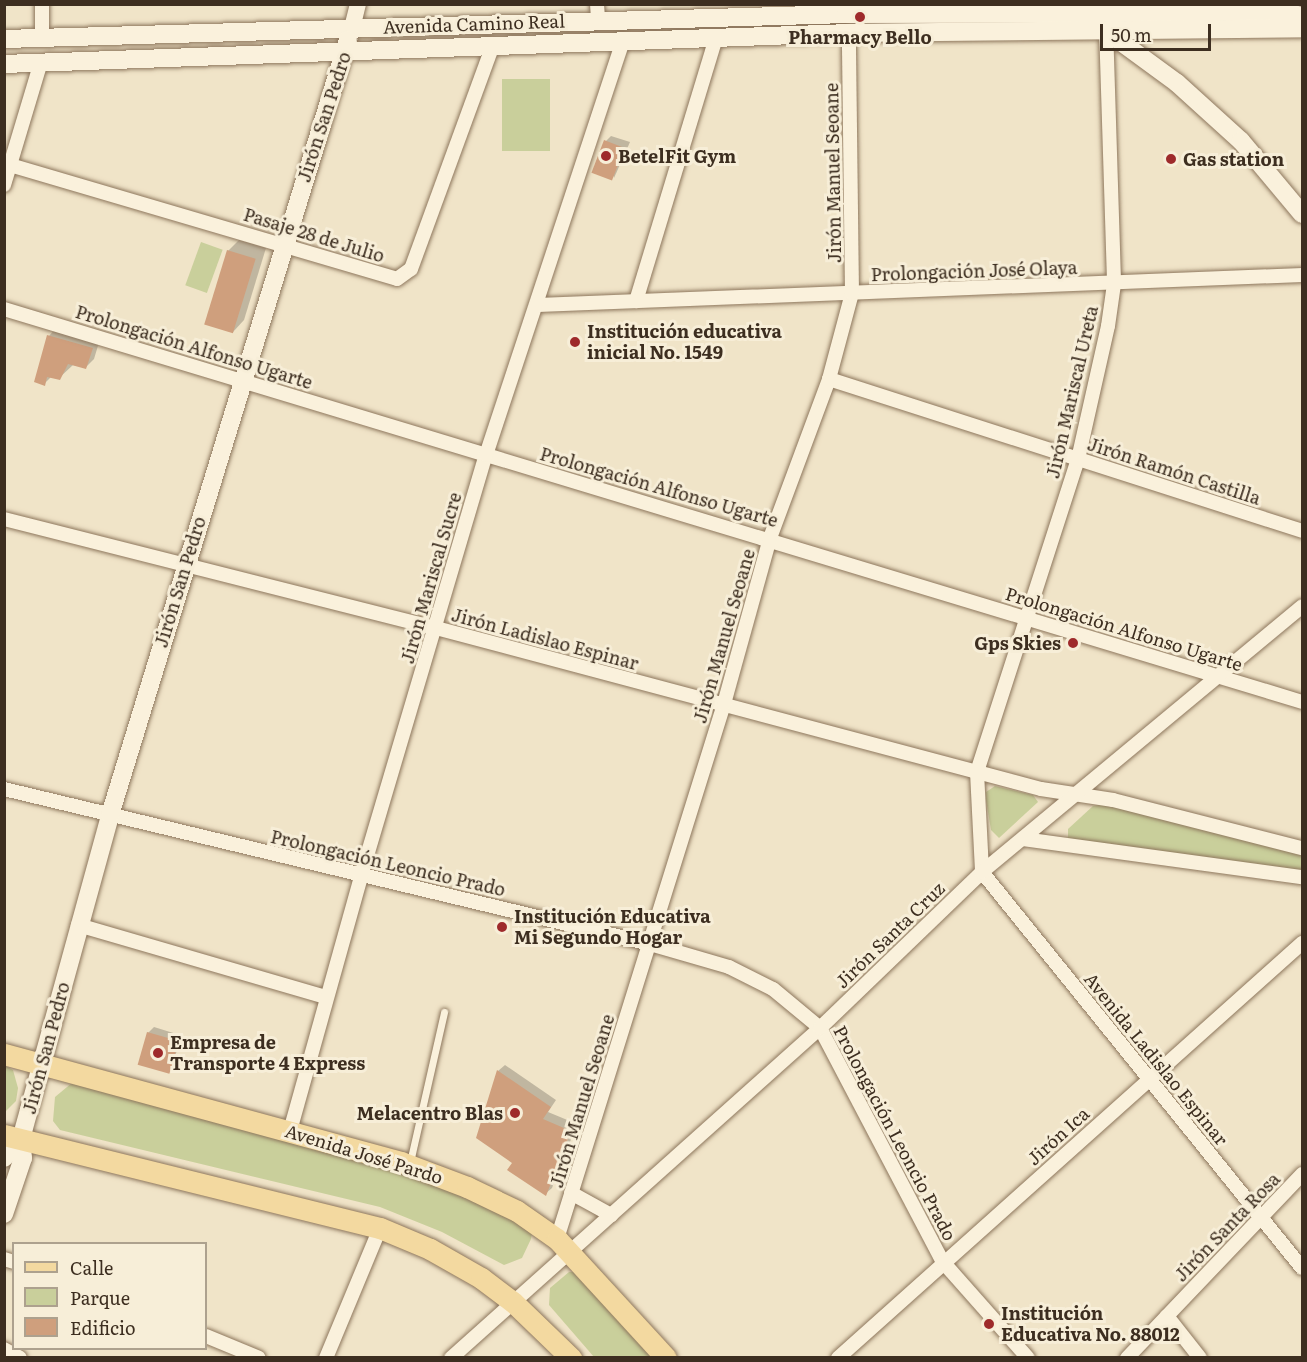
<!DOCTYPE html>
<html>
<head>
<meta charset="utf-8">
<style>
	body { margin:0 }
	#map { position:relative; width:1307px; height:1362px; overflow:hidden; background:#f0e4c8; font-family:Literata,serif }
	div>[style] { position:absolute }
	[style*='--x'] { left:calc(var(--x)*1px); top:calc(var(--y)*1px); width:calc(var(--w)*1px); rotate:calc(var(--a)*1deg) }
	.green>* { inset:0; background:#c9cf9b; transform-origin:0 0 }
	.shadow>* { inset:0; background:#0003 }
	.building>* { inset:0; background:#cf9f7d; transform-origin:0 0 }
	.roads { filter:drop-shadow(0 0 2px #8d765c) drop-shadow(0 0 2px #8d765c) }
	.service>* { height:7px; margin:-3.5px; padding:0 3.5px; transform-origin:3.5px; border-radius:3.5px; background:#faf1dc }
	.minor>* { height:14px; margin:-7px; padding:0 7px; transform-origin:7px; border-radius:7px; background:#faf1dc }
	.tertiary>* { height:16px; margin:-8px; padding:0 8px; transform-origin:8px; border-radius:8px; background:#faf1dc }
	.secondary>* { height:18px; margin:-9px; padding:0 9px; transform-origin:9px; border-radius:9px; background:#faf1dc }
	.primary>* { height:21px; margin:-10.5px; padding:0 10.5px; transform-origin:10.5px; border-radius:10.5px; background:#f3d9a0 }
	.dots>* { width:16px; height:16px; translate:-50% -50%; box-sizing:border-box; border:3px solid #f7eed8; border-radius:50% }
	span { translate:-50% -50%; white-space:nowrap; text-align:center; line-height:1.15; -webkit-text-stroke:6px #f7eed8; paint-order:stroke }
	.street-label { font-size:18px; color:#3d2e20 }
	.poi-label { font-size:18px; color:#3d2e20; font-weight:700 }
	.left { translate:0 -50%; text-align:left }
	.right { translate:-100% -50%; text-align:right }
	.frame { position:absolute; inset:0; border:6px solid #3d2e20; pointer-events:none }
	.legend { position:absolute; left:12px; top:1242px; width:195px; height:108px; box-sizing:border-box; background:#f7eed8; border:2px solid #ada18e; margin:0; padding:8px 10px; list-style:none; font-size:18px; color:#3d2e20 }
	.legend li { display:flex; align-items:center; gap:12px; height:30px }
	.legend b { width:30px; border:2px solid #ada18e }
	.scale { position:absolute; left:1100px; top:24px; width:111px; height:27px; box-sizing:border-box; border:3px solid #3d2e20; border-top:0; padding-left:8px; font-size:18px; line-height:21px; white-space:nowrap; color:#3d2e20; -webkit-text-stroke:4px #f7eed8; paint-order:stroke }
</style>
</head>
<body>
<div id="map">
	<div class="green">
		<div style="left:502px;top:79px;width:48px;height:72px"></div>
		<div style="left:201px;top:242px;width:23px;height:46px;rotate:20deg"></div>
		<div style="clip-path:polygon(995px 786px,1033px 795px,1038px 802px,999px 838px,991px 830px,986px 800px,986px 792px)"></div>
		<div style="clip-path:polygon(1104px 804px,1302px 853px,1302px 872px,1075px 842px,1068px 838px,1068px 829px,1093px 806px)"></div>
		<div style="clip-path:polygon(4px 1065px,13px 1070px,18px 1088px,16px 1101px,5px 1112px)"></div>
		<div style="clip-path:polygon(73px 1082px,463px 1190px,532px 1232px,531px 1239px,522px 1258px,504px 1265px,442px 1232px,380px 1207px,60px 1130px,53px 1121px,55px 1097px)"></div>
		<div style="clip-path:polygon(569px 1272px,578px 1272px,661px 1357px,594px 1357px,549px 1305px,550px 1288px)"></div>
	</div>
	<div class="shadow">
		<div style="clip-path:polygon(611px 136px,630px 142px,614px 178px,606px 141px)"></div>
		<div style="clip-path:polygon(239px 240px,266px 248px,244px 320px,233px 332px,228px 251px)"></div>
		<div style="clip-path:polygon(57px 327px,100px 339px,94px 359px,86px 367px,73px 365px,59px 378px,52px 376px,44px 384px,49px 336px)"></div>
		<div style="clip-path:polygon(154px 1027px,183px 1036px,168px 1073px,148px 1033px)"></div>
		<div style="clip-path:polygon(505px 1065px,556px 1100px,548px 1112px,577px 1124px,552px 1188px,545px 1194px,514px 1162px,498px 1071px)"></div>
	</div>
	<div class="building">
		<div style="left:604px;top:140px;width:22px;height:35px;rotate:21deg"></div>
		<div style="left:227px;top:250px;width:30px;height:78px;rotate:17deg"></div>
		<div style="clip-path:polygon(47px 335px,93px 348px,86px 369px,68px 364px,60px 380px,47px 377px,45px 386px,34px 382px)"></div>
		<div style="left:147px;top:1032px;width:33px;height:34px;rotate:16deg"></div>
		<div style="clip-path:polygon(497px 1070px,551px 1107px,543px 1119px,571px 1131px,546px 1196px,507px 1170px,512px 1163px,476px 1138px)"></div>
	</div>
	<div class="roads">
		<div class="service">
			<div style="--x:410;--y:1162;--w:154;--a:-77.2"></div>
		</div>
		<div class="minor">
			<div style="--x:597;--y:4;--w:16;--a:86"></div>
			<div style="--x:1106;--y:26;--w:258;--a:88.2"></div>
			<div style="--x:1114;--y:284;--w:42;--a:98.1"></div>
			<div style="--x:1108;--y:326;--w:136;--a:102.7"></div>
			<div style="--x:1078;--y:459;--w:329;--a:107.9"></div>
			<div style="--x:977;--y:772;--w:100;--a:87.1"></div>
			<div style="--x:982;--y:872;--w:509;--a:51.06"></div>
			<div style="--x:42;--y:37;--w:33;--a:-90"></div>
			<div style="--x:10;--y:165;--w:403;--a:16.4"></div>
			<div style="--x:397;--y:279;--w:17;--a:-36"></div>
			<div style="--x:411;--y:269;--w:239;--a:-69.9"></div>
			<div style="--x:4;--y:185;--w:128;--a:-73.3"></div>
			<div style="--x:636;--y:301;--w:276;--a:-73.1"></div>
			<div style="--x:538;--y:305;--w:765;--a:-2.25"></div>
			<div style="--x:4;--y:309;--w:1356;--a:16.84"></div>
			<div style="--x:829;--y:379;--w:497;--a:17.8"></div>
			<div style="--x:4;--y:519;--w:446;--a:14.2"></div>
			<div style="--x:436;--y:628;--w:626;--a:14.9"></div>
			<div style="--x:1041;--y:789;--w:73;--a:8.7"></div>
			<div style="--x:1113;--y:800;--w:195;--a:14.3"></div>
			<div style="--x:4;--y:789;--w:664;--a:13.49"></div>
			<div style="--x:650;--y:944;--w:82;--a:16.2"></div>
			<div style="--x:729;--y:967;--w:49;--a:26.6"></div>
			<div style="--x:773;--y:989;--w:61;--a:39.7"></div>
			<div style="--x:820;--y:1028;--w:264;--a:62.3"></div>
			<div style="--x:943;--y:1262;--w:128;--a:48.5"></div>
			<div style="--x:1023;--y:839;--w:282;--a:7.8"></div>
			<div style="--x:78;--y:925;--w:258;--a:16.2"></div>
			<div style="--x:290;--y:1131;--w:265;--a:-74.4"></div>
			<div style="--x:361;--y:876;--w:439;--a:-73.5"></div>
			<div style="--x:486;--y:455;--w:437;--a:-71.7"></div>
			<div style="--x:571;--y:1193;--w:46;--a:28.8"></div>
			<div style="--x:557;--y:1239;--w:560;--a:-72.66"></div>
			<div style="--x:724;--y:704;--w:172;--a:-74.5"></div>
			<div style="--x:770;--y:538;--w:170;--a:-69.6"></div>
			<div style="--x:829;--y:379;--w:89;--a:-75"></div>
			<div style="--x:852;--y:293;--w:260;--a:-90.7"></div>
			<div style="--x:4;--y:1259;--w:10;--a:17"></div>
			<div style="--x:1167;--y:1316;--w:53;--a:51.8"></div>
			<div style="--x:206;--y:1336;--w:57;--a:22.5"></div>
			<div style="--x:4;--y:1349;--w:18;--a:29"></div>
			<div style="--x:326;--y:1358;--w:141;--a:-67.4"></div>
			<div style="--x:451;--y:1358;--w:495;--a:-41.8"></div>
			<div style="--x:820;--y:1028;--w:225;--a:-43.9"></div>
			<div style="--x:982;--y:872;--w:416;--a:-39.7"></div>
			<div style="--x:838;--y:1358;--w:623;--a:-41.81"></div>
			<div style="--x:1127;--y:1358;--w:254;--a:-46.4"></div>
		</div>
		<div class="tertiary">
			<div style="--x:352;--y:28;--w:25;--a:-76"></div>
		</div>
		<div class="secondary">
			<div style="--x:1106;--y:31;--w:88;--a:36.2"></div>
			<div style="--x:1177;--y:83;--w:86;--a:42.2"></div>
			<div style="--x:1241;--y:141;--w:95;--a:50.1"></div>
			<div style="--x:4;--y:39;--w:842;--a:-1.7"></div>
			<div style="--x:846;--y:14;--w:443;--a:-0.1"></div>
			<div style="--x:1289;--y:13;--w:13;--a:13"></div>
			<div style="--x:4;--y:64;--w:846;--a:-2.1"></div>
			<div style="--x:849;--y:33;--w:453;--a:-0.6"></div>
			<div style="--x:4;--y:1158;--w:25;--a:-48"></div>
			<div style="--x:4;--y:1214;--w:59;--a:-71.3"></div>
			<div style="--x:23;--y:1158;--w:19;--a:-96"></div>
			<div style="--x:21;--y:1139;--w:336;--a:-74.6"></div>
			<div style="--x:110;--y:815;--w:811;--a:-72.93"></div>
		</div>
		<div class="primary">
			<div style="--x:4;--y:1054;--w:411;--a:15.2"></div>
			<div style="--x:401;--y:1162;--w:71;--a:20.7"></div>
			<div style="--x:467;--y:1187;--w:55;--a:25.6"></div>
			<div style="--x:517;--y:1211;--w:49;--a:35"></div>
			<div style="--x:557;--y:1239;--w:161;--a:47.5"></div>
			<div style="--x:4;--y:1135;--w:387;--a:13.9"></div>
			<div style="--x:380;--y:1228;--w:54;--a:22.8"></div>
			<div style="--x:430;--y:1249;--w:59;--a:29.6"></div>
			<div style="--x:481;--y:1278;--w:40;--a:37"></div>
			<div style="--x:513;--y:1302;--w:81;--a:44"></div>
		</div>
	</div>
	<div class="dots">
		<div style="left:860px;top:17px;background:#9e2a2b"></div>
		<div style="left:606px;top:156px;background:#9e2a2b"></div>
		<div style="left:1171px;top:159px;background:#9e2a2b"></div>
		<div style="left:575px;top:342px;background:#9e2a2b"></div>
		<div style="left:1073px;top:643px;background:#9e2a2b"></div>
		<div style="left:502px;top:927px;background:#9e2a2b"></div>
		<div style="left:158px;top:1053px;background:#9e2a2b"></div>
		<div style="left:515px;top:1113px;background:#9e2a2b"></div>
		<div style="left:989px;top:1324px;background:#9e2a2b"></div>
	</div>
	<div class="street-label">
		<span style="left:474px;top:24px;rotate:-2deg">Avenida Camino Real</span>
		<span style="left:324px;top:117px;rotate:-72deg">Jirón San Pedro</span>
		<span style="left:833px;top:173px;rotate:-91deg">Jirón Manuel Seoane</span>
		<span style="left:314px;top:235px;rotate:17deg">Pasaje 28 de Julio</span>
		<span style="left:974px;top:271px;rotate:-2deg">Prolongación José Olaya</span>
		<span style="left:194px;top:347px;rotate:17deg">Prolongación Alfonso Ugarte</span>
		<span style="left:1072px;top:392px;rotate:-77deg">Jirón Mariscal Ureta</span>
		<span style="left:1174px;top:471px;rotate:18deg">Jirón Ramón Castilla</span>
		<span style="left:659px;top:487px;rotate:16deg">Prolongación Alfonso Ugarte</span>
		<span style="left:431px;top:578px;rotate:-74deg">Jirón Mariscal Sucre</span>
		<span style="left:180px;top:582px;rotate:-73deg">Jirón San Pedro</span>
		<span style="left:1124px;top:629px;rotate:17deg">Prolongación Alfonso Ugarte</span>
		<span style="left:724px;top:636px;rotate:-74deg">Jirón Manuel Seoane</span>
		<span style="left:545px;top:639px;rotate:15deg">Jirón Ladislao Espinar</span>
		<span style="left:388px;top:863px;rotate:13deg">Prolongación Leoncio Prado</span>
		<span style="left:890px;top:935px;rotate:-44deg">Jirón Santa Cruz</span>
		<span style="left:46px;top:1048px;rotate:-75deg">Jirón San Pedro</span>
		<span style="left:1156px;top:1059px;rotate:51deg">Avenida Ladislao Espinar</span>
		<span style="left:582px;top:1101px;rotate:-73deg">Jirón Manuel Seoane</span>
		<span style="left:895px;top:1133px;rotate:62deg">Prolongación Leoncio Prado</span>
		<span style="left:1058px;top:1136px;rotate:-42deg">Jirón Ica</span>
		<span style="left:364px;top:1154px;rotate:17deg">Avenida José Pardo</span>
		<span style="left:1227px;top:1227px;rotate:-46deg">Jirón Santa Rosa</span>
	</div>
	<div class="poi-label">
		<span style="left:860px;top:37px">Pharmacy Bello</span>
		<span class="left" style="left:618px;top:156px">BetelFit Gym</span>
		<span class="left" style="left:1183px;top:159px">Gas station</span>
		<span class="left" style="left:587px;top:342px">Institución educativa<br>inicial No. 1549</span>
		<span class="right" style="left:1061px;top:643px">Gps Skies</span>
		<span class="left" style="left:514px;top:927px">Institución Educativa<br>Mi Segundo Hogar</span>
		<span class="left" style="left:170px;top:1053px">Empresa de<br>Transporte 4 Express</span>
		<span class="right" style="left:503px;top:1113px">Melacentro Blas</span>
		<span class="left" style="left:1001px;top:1324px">Institución<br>Educativa No. 88012</span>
	</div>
	<div class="frame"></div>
	<ul class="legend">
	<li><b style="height:8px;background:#f3d9a0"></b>Calle</li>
	<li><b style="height:16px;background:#c9cf9b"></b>Parque</li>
	<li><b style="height:16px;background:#cf9f7d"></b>Edificio</li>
	</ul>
	<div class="scale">50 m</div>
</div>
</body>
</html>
